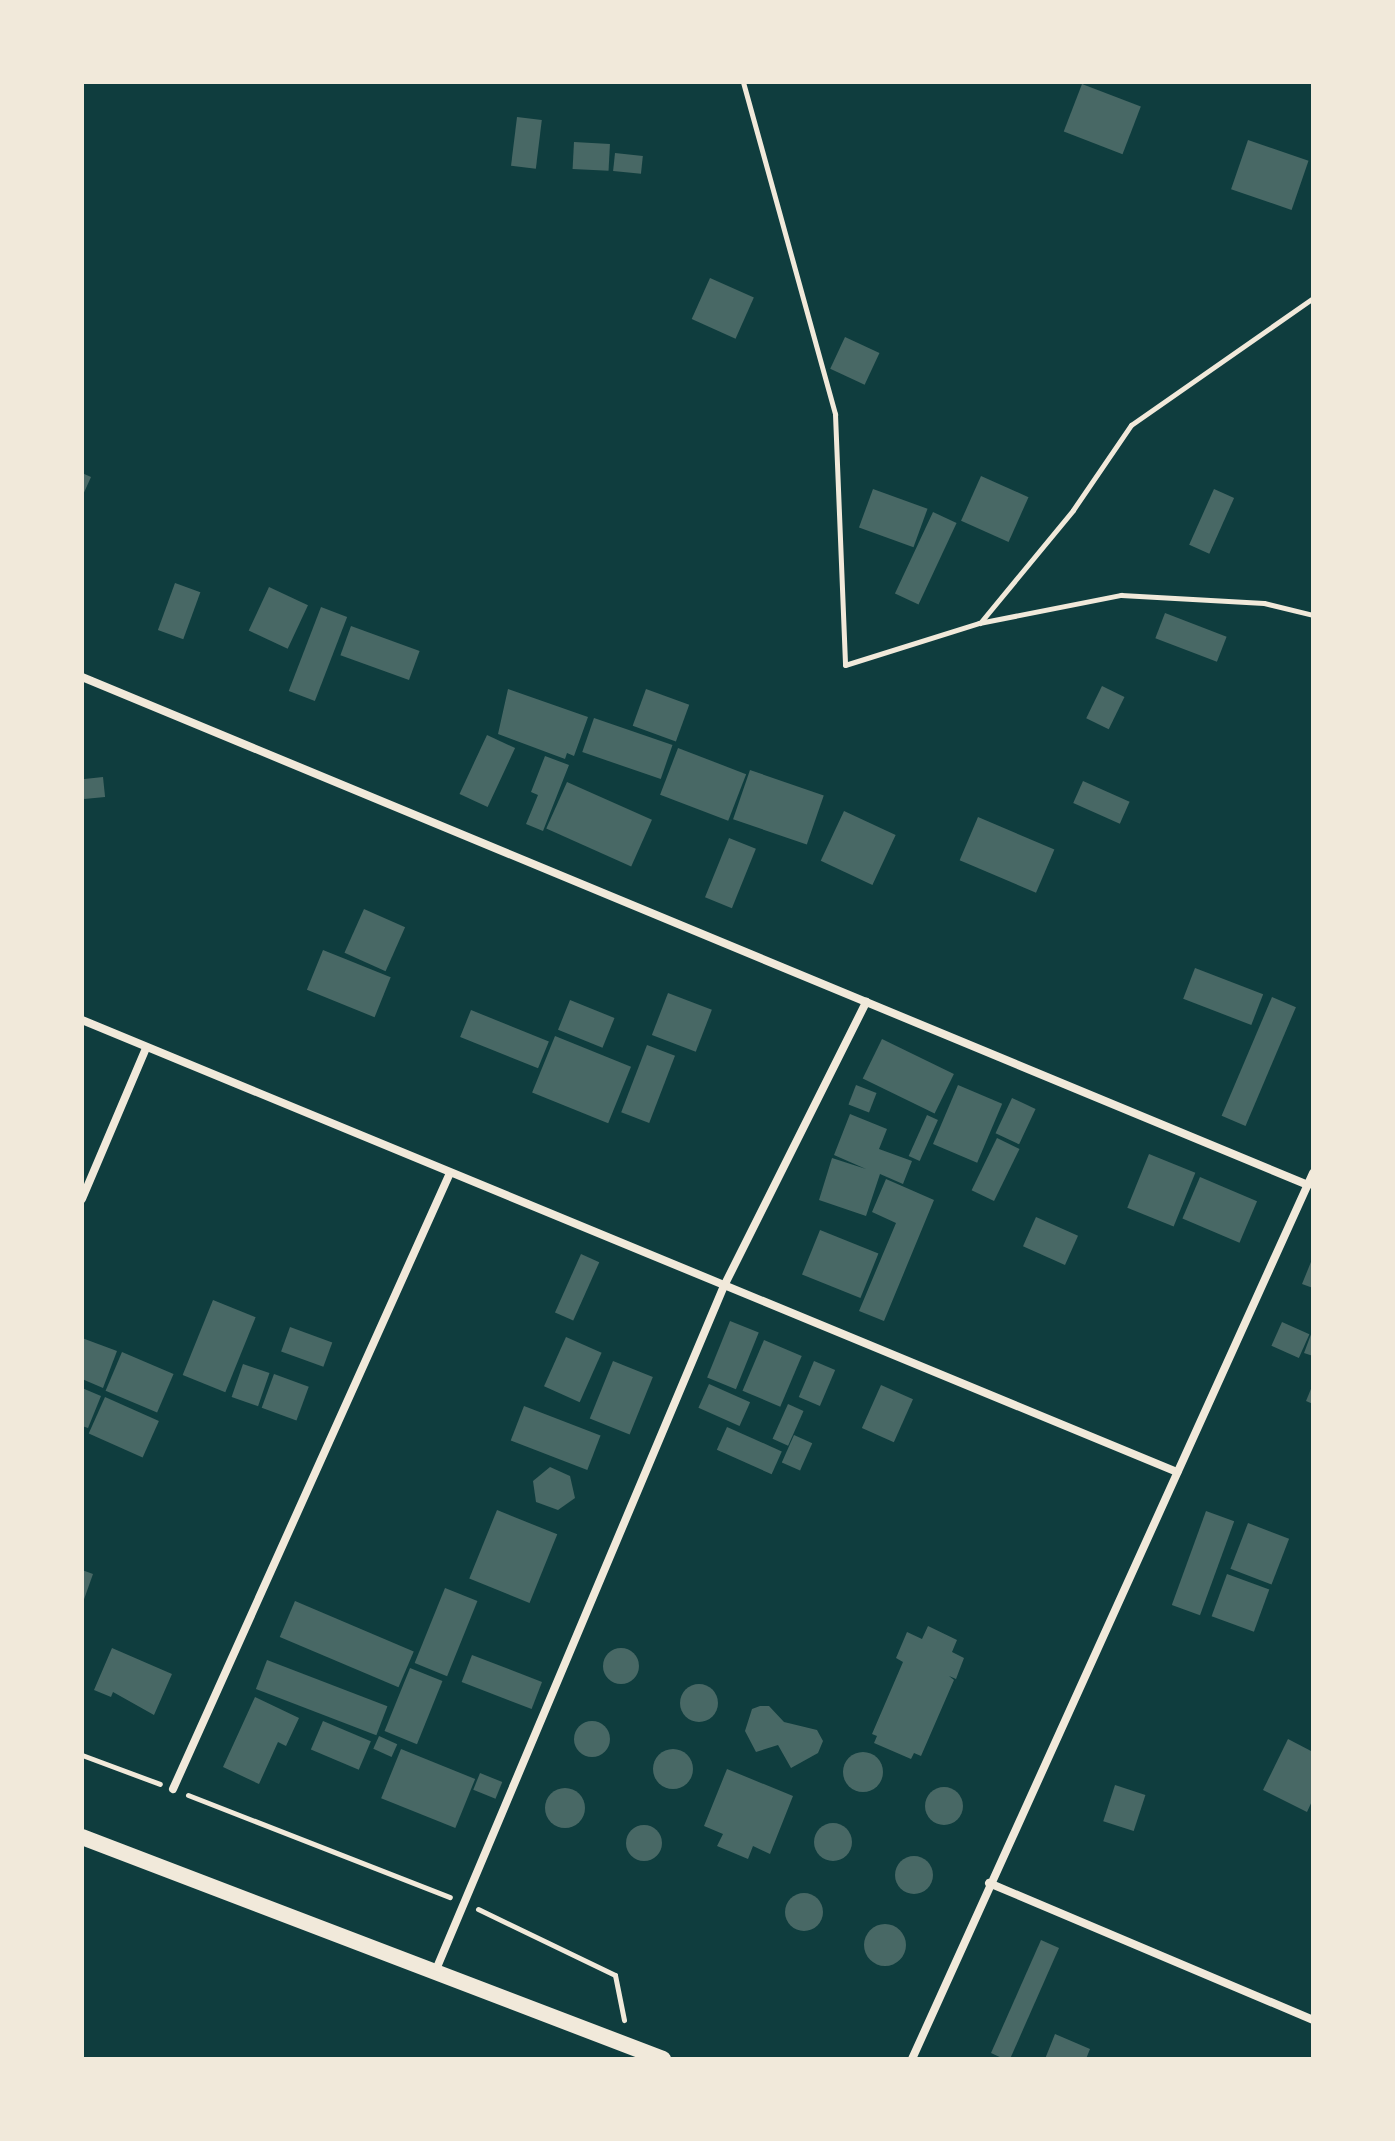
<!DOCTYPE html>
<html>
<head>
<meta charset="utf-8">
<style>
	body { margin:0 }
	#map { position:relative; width:1395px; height:2141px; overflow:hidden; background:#0f3d3e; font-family:Montserrat,sans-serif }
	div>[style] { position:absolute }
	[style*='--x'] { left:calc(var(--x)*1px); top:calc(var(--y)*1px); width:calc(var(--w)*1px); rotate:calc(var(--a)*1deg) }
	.building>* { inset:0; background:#486865; transform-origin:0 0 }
	.round { border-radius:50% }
	.path>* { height:5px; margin:-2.5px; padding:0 2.5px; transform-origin:2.5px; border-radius:2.5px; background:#f1e9da }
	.minor>* { height:8px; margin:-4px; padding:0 4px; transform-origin:4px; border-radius:4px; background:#f1e9da }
	.secondary>* { height:16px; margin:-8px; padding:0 8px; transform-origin:8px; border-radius:8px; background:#f1e9da }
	span { translate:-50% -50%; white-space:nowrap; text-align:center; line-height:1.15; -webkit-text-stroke:7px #f1e9da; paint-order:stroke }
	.frame { position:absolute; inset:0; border:84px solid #f1e9da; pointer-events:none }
</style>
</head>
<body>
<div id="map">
	<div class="building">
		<div style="left:1082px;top:84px;width:63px;height:51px;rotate:21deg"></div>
		<div style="left:517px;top:117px;width:25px;height:49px;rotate:7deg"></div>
		<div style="left:1248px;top:140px;width:64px;height:52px;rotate:19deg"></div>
		<div style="left:574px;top:142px;width:36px;height:27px;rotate:3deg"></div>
		<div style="left:615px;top:153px;width:28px;height:18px;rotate:6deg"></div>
		<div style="left:710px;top:278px;width:48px;height:45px;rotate:24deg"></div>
		<div style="left:845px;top:337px;width:38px;height:35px;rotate:25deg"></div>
		<div style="clip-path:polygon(82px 473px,91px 477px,82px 497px)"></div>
		<div style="left:981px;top:476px;width:52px;height:49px;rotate:24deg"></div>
		<div style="left:873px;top:489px;width:58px;height:41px;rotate:20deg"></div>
		<div style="left:1214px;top:489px;width:22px;height:61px;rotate:24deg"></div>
		<div style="left:933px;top:512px;width:26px;height:90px;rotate:25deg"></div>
		<div style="left:175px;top:583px;width:27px;height:50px;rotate:20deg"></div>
		<div style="left:269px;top:587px;width:43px;height:48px;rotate:25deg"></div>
		<div style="left:321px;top:607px;width:28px;height:90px;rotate:21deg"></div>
		<div style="left:1165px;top:613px;width:66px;height:27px;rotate:21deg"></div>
		<div style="left:351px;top:626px;width:73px;height:31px;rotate:20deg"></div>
		<div style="left:1102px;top:686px;width:25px;height:36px;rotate:26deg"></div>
		<div style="clip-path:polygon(508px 689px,588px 717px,574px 756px,567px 753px,565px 759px,498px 734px)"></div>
		<div style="left:646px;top:689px;width:46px;height:39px;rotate:20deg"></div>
		<div style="left:594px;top:718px;width:83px;height:36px;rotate:19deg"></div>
		<div style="left:487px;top:735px;width:31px;height:65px;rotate:25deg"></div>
		<div style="left:678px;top:748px;width:73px;height:50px;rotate:21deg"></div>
		<div style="clip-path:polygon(545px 756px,569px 765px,543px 831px,526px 824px,538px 795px,531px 792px)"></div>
		<div style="left:750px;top:770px;width:78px;height:52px;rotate:19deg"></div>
		<div style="left:103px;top:777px;width:20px;height:21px;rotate:84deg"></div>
		<div style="left:1083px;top:781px;width:51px;height:24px;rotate:24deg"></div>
		<div style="left:567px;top:782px;width:93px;height:51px;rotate:24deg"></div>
		<div style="left:844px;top:811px;width:57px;height:55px;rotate:25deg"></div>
		<div style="left:978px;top:817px;width:83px;height:47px;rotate:23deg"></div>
		<div style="left:729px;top:838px;width:29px;height:64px;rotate:22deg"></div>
		<div style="left:364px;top:909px;width:45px;height:48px;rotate:24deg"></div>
		<div style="left:323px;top:950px;width:73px;height:43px;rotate:22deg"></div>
		<div style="left:1195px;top:968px;width:73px;height:33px;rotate:21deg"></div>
		<div style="left:668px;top:993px;width:47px;height:45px;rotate:21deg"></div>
		<div style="left:1272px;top:997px;width:26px;height:129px;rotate:23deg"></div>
		<div style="left:570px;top:1000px;width:48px;height:32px;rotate:22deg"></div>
		<div style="left:471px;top:1010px;width:84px;height:29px;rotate:22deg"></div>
		<div style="left:555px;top:1036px;width:82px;height:61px;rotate:22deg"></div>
		<div style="left:882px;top:1039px;width:80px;height:44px;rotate:26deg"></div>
		<div style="left:647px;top:1045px;width:30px;height:72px;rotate:21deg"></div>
		<div style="left:856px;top:1085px;width:22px;height:21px;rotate:21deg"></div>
		<div style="left:958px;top:1085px;width:48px;height:64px;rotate:23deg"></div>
		<div style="left:1012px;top:1098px;width:26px;height:39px;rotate:25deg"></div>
		<div style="clip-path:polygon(850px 1114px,887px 1129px,879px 1149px,912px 1161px,903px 1184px,880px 1174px,866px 1216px,819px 1200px,832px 1158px,866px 1169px,834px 1155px)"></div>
		<div style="left:927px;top:1115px;width:12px;height:45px;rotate:24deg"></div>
		<div style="left:997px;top:1138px;width:25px;height:58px;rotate:26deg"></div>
		<div style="left:1149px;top:1154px;width:50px;height:58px;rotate:22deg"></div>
		<div style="left:1200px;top:1177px;width:62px;height:45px;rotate:23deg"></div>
		<div style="clip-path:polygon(886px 1179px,934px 1200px,884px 1321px,859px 1311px,896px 1223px,872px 1212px)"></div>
		<div style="left:1036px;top:1217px;width:46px;height:32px;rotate:24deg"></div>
		<div style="left:820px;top:1230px;width:63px;height:48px;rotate:22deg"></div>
		<div style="left:581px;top:1254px;width:20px;height:64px;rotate:24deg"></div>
		<div style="clip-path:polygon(1313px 1257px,1313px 1288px,1302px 1284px)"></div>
		<div style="left:213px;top:1300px;width:46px;height:81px;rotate:22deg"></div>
		<div style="left:730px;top:1321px;width:31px;height:61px;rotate:22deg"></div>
		<div style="left:1282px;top:1322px;width:30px;height:26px;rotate:24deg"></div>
		<div style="left:290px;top:1327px;width:45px;height:26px;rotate:20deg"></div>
		<div style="clip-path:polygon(1313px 1329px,1313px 1356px,1304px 1353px)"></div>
		<div style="left:566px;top:1337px;width:39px;height:54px;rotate:24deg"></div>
		<div style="clip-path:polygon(82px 1338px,117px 1351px,103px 1388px,82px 1379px)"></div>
		<div style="left:764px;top:1340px;width:41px;height:55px;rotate:23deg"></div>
		<div style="left:122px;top:1352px;width:56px;height:42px;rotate:23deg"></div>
		<div style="left:613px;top:1361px;width:43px;height:62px;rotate:22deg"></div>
		<div style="left:814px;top:1361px;width:23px;height:39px;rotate:23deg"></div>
		<div style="left:243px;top:1364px;width:28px;height:35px;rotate:19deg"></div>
		<div style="left:274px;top:1374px;width:37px;height:36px;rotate:20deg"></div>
		<div style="left:709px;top:1384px;width:45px;height:26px;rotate:24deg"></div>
		<div style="clip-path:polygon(1313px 1384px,1313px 1404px,1306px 1401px)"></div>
		<div style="left:881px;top:1385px;width:35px;height:47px;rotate:24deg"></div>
		<div style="clip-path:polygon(82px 1388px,101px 1396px,88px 1428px,82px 1426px)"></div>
		<div style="left:105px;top:1397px;width:59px;height:40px;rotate:24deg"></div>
		<div style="left:788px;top:1404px;width:17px;height:38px;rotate:24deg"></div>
		<div style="left:524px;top:1406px;width:82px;height:37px;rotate:21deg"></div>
		<div style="left:727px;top:1427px;width:60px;height:25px;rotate:24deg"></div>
		<div style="left:794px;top:1435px;width:20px;height:30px;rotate:24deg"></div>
		<div style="clip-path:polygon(550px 1467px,570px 1476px,575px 1498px,558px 1510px,536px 1502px,533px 1481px)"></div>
		<div style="left:497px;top:1510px;width:65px;height:74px;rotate:22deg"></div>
		<div style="left:1206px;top:1511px;width:30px;height:100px;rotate:20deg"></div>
		<div style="left:1248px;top:1523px;width:44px;height:49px;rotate:21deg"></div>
		<div style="clip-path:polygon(82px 1570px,93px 1574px,82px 1605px)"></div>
		<div style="left:1227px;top:1574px;width:45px;height:45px;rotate:20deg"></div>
		<div style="left:445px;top:1588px;width:35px;height:81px;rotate:22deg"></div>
		<div style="left:295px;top:1601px;width:129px;height:39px;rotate:23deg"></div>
		<div style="clip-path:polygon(928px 1626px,957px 1640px,952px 1652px,964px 1658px,956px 1679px,949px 1676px,954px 1680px,921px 1756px,914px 1753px,911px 1759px,874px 1743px,877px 1736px,872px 1734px,903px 1662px,896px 1658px,907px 1632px,922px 1639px)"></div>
		<div class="round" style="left:603px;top:1648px;width:36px;height:36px"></div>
		<div style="clip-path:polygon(112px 1648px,172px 1674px,154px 1715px,113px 1692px,111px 1697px,94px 1690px)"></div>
		<div style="left:472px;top:1655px;width:75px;height:29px;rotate:21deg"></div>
		<div style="left:267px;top:1660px;width:129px;height:31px;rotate:21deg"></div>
		<div style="left:410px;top:1668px;width:35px;height:68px;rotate:22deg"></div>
		<div class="round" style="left:680px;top:1684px;width:38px;height:38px"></div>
		<div style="clip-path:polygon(255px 1697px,299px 1718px,286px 1746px,278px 1742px,259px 1784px,223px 1767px)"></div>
		<div style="clip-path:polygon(760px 1706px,769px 1706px,784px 1722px,817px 1730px,823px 1741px,818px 1753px,791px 1768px,778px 1745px,756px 1752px,745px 1731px,752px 1709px)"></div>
		<div class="round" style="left:574px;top:1721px;width:36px;height:36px"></div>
		<div style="left:323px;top:1721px;width:52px;height:31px;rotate:23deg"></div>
		<div style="left:379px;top:1736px;width:20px;height:14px;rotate:24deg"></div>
		<div style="clip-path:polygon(1288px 1739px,1313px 1752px,1313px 1799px,1307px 1812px,1263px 1790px)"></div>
		<div style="left:401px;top:1749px;width:80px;height:53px;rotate:22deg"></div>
		<div class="round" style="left:653px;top:1749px;width:40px;height:40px"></div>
		<div class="round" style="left:843px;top:1752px;width:40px;height:40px"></div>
		<div style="clip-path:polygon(727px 1769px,793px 1796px,770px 1854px,753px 1846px,748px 1859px,717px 1846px,723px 1834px,704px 1826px)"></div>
		<div style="left:480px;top:1773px;width:24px;height:18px;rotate:22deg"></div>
		<div style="left:1115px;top:1785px;width:32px;height:38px;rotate:18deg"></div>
		<div class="round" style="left:925px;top:1787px;width:38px;height:38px"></div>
		<div class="round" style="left:545px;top:1788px;width:40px;height:40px"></div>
		<div class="round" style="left:814px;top:1823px;width:38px;height:38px"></div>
		<div class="round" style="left:626px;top:1825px;width:36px;height:36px"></div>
		<div class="round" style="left:895px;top:1856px;width:38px;height:38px"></div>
		<div class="round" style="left:785px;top:1893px;width:38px;height:38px"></div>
		<div class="round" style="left:864px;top:1924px;width:42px;height:42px"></div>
		<div style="clip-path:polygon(1041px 1940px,1059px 1948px,1010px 2059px,1004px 2059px,991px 2053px)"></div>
		<div style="clip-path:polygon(1055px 2034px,1090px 2049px,1086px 2059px,1045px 2059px)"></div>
	</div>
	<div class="path">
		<div style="--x:743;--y:82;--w:345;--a:74.5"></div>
		<div style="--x:835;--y:414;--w:251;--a:87.7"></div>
		<div style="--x:845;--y:665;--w:140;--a:-17.4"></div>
		<div style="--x:979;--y:623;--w:145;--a:-11.2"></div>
		<div style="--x:1121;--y:595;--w:143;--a:3.2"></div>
		<div style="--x:1264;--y:603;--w:50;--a:13.8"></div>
		<div style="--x:980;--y:623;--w:146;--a:-50.5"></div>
		<div style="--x:1073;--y:510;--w:103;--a:-55.7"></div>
		<div style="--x:1131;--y:425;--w:222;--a:-34.9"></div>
		<div style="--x:82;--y:1755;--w:83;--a:20.4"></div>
		<div style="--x:188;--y:1795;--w:281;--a:21.3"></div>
		<div style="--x:478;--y:1909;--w:152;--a:25.7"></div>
		<div style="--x:615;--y:1975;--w:46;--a:78.7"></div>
	</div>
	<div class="minor">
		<div style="--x:82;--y:677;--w:1327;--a:22.51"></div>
		<div style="--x:82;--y:1020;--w:1185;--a:22.43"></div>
		<div style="--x:82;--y:1199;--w:164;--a:-67"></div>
		<div style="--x:173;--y:1789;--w:675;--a:-65.79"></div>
		<div style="--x:989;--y:1883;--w:352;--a:22.9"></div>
		<div style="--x:435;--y:1972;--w:744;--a:-67.16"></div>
		<div style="--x:724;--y:1286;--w:318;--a:-63.4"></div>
		<div style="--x:912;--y:2059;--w:973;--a:-65.65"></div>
	</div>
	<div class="secondary">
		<div style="--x:82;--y:1837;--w:622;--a:20.91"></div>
	</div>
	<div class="frame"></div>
</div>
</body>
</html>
